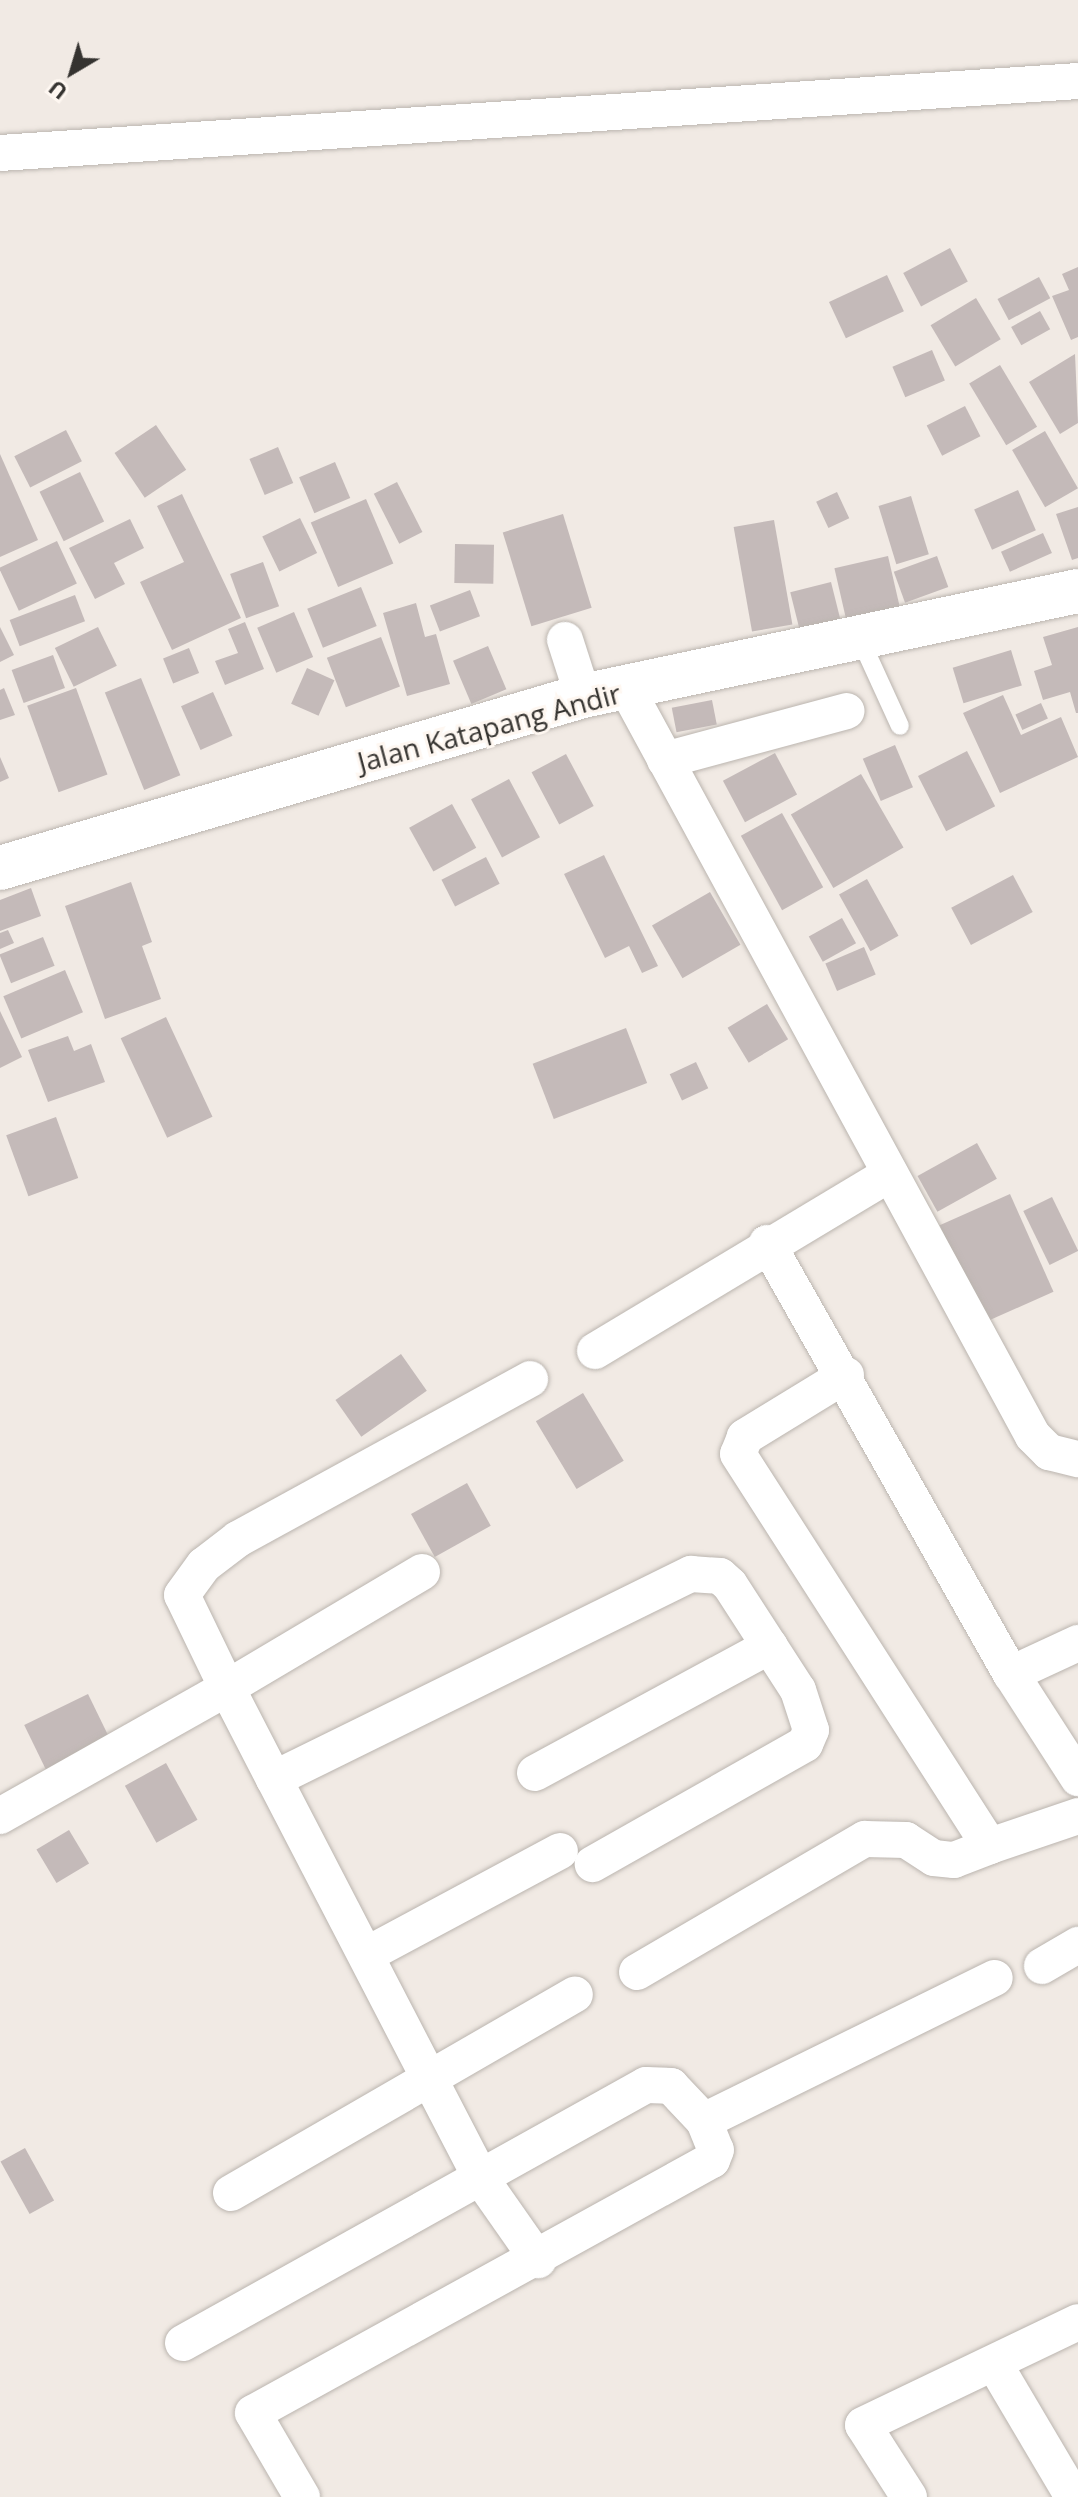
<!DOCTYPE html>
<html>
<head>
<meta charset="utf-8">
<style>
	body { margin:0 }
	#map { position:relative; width:1078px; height:2497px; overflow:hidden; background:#f1eae4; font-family:"Open Sans",sans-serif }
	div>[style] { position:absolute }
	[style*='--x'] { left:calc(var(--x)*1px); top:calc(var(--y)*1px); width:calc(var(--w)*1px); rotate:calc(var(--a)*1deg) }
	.building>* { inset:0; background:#c4bab9; transform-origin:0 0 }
	.roads { filter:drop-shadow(0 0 2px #bbb5af) drop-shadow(0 0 2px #bbb5af) }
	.lane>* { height:18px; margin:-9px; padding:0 9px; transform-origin:9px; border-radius:9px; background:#fff }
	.street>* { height:36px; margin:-18px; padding:0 18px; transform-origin:18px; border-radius:18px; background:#fff }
	.secondary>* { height:44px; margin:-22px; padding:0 22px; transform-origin:22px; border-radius:22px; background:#fff }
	span { translate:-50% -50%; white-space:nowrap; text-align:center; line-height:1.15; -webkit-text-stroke:6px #fef7f1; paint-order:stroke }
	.street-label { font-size:28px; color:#353330 }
	.north { position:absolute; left:32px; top:32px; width:80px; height:80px; -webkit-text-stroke:6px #fef7f1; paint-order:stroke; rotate:218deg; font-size:22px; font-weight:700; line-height:32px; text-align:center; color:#353330 }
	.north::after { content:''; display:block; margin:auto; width:28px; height:36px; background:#353330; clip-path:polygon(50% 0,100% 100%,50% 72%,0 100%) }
</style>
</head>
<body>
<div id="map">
	<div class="building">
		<div style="left:950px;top:248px;width:38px;height:53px;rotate:62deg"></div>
		<div style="clip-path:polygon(1078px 267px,1078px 337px,1071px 340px,1052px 296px,1069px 290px,1062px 274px)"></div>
		<div style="left:887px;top:275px;width:40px;height:64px;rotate:65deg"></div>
		<div style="left:1039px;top:277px;width:24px;height:47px;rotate:62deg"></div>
		<div style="left:976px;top:298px;width:48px;height:53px;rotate:59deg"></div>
		<div style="left:1040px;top:311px;width:21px;height:33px;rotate:61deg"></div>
		<div style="left:932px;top:350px;width:33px;height:43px;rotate:67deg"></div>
		<div style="clip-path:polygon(1075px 354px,1078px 423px,1060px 434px,1029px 382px)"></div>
		<div style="left:1000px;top:365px;width:72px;height:36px;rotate:59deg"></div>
		<div style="left:965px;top:406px;width:34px;height:43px;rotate:63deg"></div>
		<div style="left:156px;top:425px;width:54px;height:50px;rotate:56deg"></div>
		<div style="left:66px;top:430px;width:35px;height:58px;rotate:63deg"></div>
		<div style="left:1045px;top:431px;width:66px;height:38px;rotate:60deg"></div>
		<div style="left:278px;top:447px;width:39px;height:31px;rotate:67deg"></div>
		<div style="clip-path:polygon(0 454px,38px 540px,0 557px)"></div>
		<div style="left:335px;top:462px;width:39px;height:39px;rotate:67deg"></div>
		<div style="left:80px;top:472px;width:55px;height:45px;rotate:64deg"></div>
		<div style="left:397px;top:482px;width:56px;height:26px;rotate:63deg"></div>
		<div style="left:1018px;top:490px;width:44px;height:48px;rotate:66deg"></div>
		<div style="left:837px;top:492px;width:29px;height:23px;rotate:65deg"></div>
		<div style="clip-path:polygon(182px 494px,241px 618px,172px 650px,140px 582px,184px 562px,157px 506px)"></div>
		<div style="left:911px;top:496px;width:61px;height:34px;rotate:73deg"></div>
		<div style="left:366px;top:499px;width:70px;height:60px;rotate:67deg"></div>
		<div style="clip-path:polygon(1078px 507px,1078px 558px,1072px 560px,1056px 514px)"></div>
		<div style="left:563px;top:514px;width:98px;height:63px;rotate:73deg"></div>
		<div style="left:300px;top:518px;width:39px;height:42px;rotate:64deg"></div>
		<div style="clip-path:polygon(130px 519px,144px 548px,114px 563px,125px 584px,95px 599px,69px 548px)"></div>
		<div style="left:774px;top:520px;width:106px;height:41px;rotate:80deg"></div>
		<div style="left:1043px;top:533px;width:22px;height:46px;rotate:66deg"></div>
		<div style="left:57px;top:541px;width:47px;height:64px;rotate:65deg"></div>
		<div style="left:455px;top:544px;width:39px;height:39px;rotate:1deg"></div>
		<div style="left:888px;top:556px;width:58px;height:55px;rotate:77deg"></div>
		<div style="left:937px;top:556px;width:33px;height:46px;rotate:70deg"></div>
		<div style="left:263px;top:562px;width:47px;height:35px;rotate:70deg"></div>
		<div style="left:831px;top:582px;width:40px;height:42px;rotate:76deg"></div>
		<div style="left:361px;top:587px;width:42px;height:58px;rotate:68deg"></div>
		<div style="left:470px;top:590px;width:28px;height:43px;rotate:69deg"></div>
		<div style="left:75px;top:595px;width:28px;height:70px;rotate:69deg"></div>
		<div style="clip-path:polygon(416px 603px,425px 637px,436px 634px,450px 684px,407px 696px,383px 613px)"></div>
		<div style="left:294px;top:612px;width:49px;height:40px;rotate:67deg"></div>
		<div style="clip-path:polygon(245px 622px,264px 669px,225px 685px,215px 661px,238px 653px,228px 629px)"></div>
		<div style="clip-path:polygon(0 627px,14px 655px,0 662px)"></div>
		<div style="left:98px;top:627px;width:43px;height:48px;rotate:64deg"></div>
		<div style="clip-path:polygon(1078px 627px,1078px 713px,1076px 713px,1070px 692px,1043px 700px,1034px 671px,1052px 665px,1043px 637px)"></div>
		<div style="left:381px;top:637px;width:53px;height:58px;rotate:69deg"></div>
		<div style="left:488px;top:646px;width:47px;height:38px;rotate:67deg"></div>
		<div style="left:189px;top:648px;width:27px;height:28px;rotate:68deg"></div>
		<div style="left:1011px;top:650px;width:37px;height:61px;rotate:73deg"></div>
		<div style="left:53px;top:655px;width:35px;height:44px;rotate:70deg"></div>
		<div style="left:307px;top:668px;width:30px;height:39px;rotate:24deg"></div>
		<div style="left:141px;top:678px;width:105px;height:39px;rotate:68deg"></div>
		<div style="clip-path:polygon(4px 688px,15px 715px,0 720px,0 690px)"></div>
		<div style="left:76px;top:688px;width:92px;height:52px;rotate:70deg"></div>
		<div style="left:213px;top:692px;width:48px;height:35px;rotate:66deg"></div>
		<div style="clip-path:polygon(1003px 695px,1021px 735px,1061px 717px,1078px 757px,1000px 793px,963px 713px)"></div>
		<div style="left:712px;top:700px;width:25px;height:41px;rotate:79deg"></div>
		<div style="left:1041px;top:703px;width:17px;height:28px;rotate:66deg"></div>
		<div style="left:895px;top:745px;width:46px;height:35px;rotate:67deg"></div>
		<div style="left:967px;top:751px;width:62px;height:55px;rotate:63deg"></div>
		<div style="left:775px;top:753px;width:47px;height:59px;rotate:62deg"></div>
		<div style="left:566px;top:754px;width:59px;height:39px;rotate:62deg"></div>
		<div style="clip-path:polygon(0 757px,9px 778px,0 782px)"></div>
		<div style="left:861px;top:774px;width:85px;height:81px;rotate:60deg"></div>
		<div style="left:509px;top:779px;width:66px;height:43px;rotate:62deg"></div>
		<div style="left:452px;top:804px;width:50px;height:49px;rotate:61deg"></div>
		<div style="left:782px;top:813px;width:85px;height:47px;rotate:61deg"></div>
		<div style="clip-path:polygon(604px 855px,658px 966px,642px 973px,629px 946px,605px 958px,564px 874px)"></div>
		<div style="left:486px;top:857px;width:30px;height:50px;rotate:63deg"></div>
		<div style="left:1013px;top:875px;width:42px;height:70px;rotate:62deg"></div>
		<div style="left:867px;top:879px;width:65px;height:32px;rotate:61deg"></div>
		<div style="clip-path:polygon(131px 882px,152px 942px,142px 946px,161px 999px,105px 1019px,65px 906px)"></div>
		<div style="clip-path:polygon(31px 888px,41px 916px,0 931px,0 900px)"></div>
		<div style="left:710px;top:892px;width:61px;height:67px;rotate:60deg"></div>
		<div style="left:842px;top:918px;width:29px;height:38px;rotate:61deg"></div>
		<div style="clip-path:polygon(8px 930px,14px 943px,0 949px,0 933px)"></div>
		<div style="left:43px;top:937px;width:31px;height:47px;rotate:68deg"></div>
		<div style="left:864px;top:947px;width:30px;height:42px;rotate:67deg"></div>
		<div style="left:65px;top:970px;width:46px;height:67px;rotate:67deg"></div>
		<div style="left:767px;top:1004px;width:41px;height:46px;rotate:59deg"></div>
		<div style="clip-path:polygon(0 1011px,22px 1057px,0 1068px)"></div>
		<div style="left:166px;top:1017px;width:110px;height:50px;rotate:65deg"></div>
		<div style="left:626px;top:1028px;width:59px;height:100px;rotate:69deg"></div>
		<div style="clip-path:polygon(68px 1036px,74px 1051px,91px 1044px,105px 1082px,48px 1102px,28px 1050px)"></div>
		<div style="left:696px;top:1062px;width:29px;height:29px;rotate:65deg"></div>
		<div style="left:56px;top:1117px;width:65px;height:53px;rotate:70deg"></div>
		<div style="left:977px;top:1143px;width:41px;height:68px;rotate:61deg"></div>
		<div style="left:1010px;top:1194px;width:107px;height:77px;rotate:66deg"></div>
		<div style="left:1052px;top:1197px;width:60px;height:32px;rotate:64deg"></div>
		<div style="left:401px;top:1354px;width:45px;height:80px;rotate:55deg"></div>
		<div style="left:583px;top:1393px;width:79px;height:55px;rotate:59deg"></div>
		<div style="left:467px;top:1483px;width:49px;height:64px;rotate:61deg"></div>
		<div style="left:88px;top:1694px;width:55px;height:71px;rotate:64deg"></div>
		<div style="left:166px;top:1763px;width:65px;height:47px;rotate:61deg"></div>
		<div style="left:69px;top:1830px;width:39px;height:38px;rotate:59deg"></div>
		<div style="left:25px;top:2148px;width:60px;height:28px;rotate:61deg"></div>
	</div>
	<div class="roads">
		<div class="lane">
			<div style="--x:862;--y:643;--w:91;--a:65.4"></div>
		</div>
		<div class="street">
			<div style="--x:0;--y:153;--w:1080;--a:-3.82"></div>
			<div style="--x:565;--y:640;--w:59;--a:72.2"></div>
			<div style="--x:627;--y:689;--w:850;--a:61.48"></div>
			<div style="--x:1033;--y:1436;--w:23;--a:45"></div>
			<div style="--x:1049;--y:1452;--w:30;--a:14"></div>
			<div style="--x:665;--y:760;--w:188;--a:-15.1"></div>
			<div style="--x:767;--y:1243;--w:495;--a:60.5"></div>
			<div style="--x:1011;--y:1674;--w:124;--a:57.2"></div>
			<div style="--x:595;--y:1351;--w:344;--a:-31"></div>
			<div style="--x:846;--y:1375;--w:119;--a:148.5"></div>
			<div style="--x:745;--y:1437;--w:18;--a:112"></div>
			<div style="--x:738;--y:1454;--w:466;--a:57.3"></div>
			<div style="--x:990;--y:1846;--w:93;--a:-18.8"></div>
			<div style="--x:422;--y:1572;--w:227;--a:149.3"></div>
			<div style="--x:227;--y:1688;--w:102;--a:62.7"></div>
			<div style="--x:274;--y:1779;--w:465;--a:-26.2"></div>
			<div style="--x:691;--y:1574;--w:29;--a:4"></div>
			<div style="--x:720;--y:1576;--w:13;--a:42"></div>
			<div style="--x:730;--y:1585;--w:125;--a:57.1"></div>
			<div style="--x:798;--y:1690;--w:42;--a:72"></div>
			<div style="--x:811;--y:1730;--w:15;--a:113"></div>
			<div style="--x:805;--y:1744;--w:244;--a:150.5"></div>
			<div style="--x:1011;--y:1674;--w:74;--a:-24.8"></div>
			<div style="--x:535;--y:1773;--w:267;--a:-28.4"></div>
			<div style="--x:274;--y:1779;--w:452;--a:62.6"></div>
			<div style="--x:482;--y:2180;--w:98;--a:55"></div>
			<div style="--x:0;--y:1816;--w:261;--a:-29.4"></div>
			<div style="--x:227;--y:1688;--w:103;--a:-115.8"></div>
			<div style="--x:182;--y:1595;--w:37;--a:-54"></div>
			<div style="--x:204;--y:1565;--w:43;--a:-37.4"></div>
			<div style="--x:238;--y:1539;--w:333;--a:-28.7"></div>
			<div style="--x:366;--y:1955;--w:220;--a:-28.2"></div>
			<div style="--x:1042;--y:1966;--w:42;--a:-30.3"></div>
			<div style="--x:637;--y:1972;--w:264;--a:-30.3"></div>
			<div style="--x:865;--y:1839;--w:41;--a:1.4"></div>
			<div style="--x:906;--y:1840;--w:33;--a:33"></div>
			<div style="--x:934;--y:1858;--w:20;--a:6"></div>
			<div style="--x:954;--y:1860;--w:39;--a:-21"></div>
			<div style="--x:704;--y:2121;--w:324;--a:-26.2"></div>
			<div style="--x:231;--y:2193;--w:397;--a:-30"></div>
			<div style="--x:183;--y:2343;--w:530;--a:-29.13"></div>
			<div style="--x:646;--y:2085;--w:25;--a:2"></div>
			<div style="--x:671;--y:2086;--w:48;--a:46.7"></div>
			<div style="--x:704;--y:2121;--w:31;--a:68"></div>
			<div style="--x:716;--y:2150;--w:11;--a:112"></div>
			<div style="--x:712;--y:2160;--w:524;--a:151.14"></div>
			<div style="--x:253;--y:2413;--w:97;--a:59.7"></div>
			<div style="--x:995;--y:2365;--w:153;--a:59.4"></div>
			<div style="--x:909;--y:2497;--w:85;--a:-122.6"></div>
			<div style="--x:863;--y:2425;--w:238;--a:-25.6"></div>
		</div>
		<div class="secondary">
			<div style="--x:0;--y:868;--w:608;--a:-16.44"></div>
			<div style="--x:583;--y:696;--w:506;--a:-11.98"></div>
		</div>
	</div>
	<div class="street-label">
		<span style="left:489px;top:727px;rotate:-15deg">Jalan Katapang Andir</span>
	</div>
	<div class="north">U</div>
</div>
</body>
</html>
